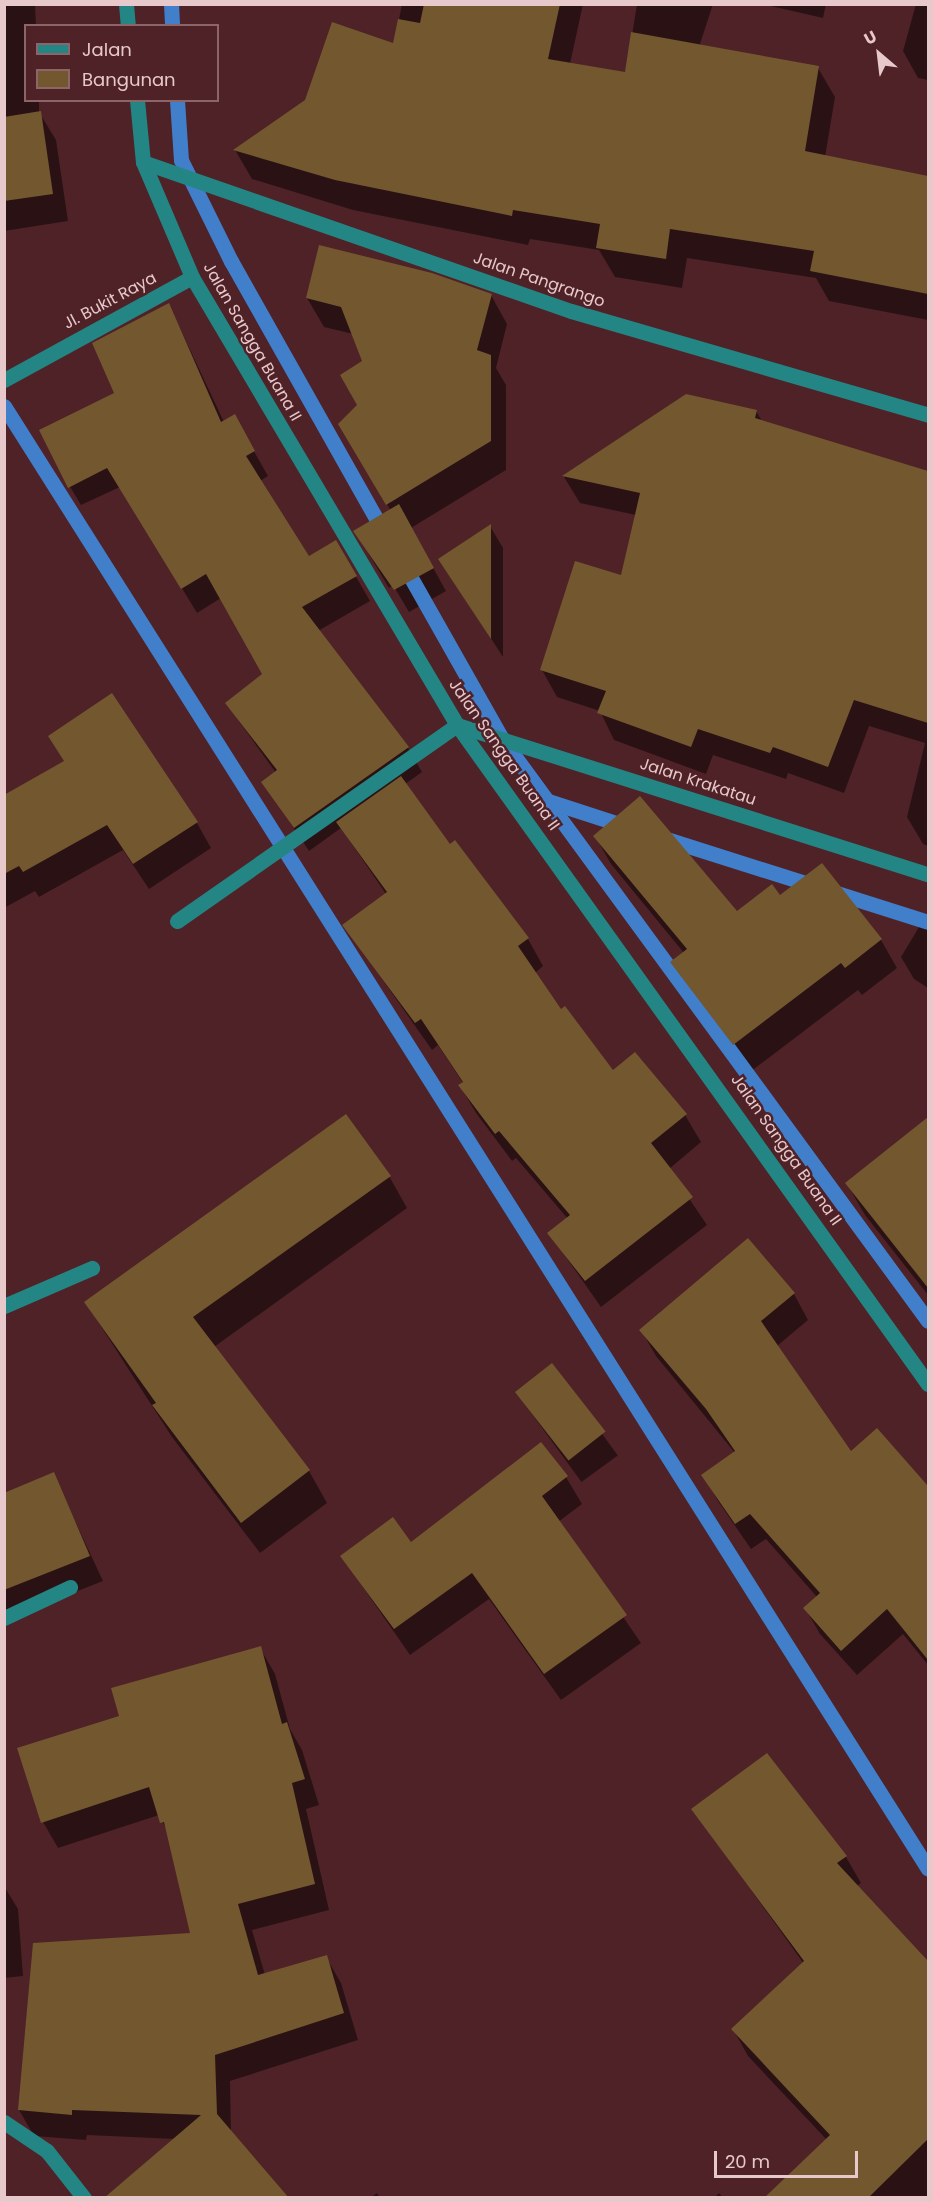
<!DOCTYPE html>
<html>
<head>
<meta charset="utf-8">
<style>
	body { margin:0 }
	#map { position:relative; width:933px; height:2202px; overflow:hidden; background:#4f2227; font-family:Poppins,sans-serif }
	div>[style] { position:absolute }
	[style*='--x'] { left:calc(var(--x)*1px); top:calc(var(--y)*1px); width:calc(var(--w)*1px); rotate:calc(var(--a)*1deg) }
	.shadow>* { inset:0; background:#0007; transform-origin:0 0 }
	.stream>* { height:15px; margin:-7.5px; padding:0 7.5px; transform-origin:7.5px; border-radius:7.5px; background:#417fcb }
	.building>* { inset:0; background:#73572f; transform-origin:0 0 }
	.minor>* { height:15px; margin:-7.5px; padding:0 7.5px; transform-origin:7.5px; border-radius:7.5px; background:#238685 }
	span { translate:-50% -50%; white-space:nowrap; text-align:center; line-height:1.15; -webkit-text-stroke:5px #4f2227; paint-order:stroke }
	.street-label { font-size:16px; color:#e7c9cb }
	.frame { position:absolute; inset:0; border:6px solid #e7c9cb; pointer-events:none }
	.legend { position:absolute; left:24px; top:24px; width:195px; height:78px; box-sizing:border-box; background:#4f2227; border:2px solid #8c6569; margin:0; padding:8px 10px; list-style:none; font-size:18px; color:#e7c9cb }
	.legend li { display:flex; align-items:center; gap:12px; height:30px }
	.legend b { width:30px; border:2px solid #8c6569 }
	.north { position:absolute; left:849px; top:24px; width:60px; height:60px; -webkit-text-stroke:4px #4f2227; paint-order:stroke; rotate:332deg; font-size:16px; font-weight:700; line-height:24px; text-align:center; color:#e7c9cb }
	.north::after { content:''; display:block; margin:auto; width:21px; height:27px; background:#e7c9cb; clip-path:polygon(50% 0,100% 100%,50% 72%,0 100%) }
	.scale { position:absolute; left:714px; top:2151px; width:144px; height:27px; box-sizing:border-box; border:3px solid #e7c9cb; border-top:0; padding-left:8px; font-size:18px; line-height:21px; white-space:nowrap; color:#e7c9cb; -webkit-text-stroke:4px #4f2227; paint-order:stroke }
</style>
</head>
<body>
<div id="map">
	<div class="shadow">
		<div style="clip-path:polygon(4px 4px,35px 4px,36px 26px,26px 26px,26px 100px,39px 100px,39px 112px,56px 140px,68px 221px,4px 231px)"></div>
		<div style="clip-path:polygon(402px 4px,583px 4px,570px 64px,626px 73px,637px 4px,713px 4px,700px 44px,703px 49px,818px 68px,835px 97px,825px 157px,928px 177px,928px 320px,829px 301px,816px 278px,687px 258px,682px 288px,615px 277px,599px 250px,530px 239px,528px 245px,353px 210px,252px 179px,235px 150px,394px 45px)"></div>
		<div style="clip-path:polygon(762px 4px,826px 4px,823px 18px)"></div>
		<div style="clip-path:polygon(916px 4px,928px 4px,928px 80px,918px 78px,903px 51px)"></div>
		<div style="clip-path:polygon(491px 295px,507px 324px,496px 368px,506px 385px,506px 470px,411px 528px,446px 591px,409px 612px,393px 585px,389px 588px,355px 531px,391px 511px,340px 424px,359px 406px,364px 362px,353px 334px,324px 327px,307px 298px)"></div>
		<div style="clip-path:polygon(169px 305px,224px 422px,234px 416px,268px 476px,260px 481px,308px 558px,336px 542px,370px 601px,318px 631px,408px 748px,422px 772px,405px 784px,450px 846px,455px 843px,528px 939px,543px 966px,535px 973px,560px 1011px,613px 1072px,685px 1115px,701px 1142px,669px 1169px,707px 1225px,601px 1307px,549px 1233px,568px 1219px,516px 1158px,512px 1161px,476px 1113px,460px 1086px,463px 1083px,438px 1045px,432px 1050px,344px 925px,386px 894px,341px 828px,309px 851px,263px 782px,276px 773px,226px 703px,264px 674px,221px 598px,197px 613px,152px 539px,148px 474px,81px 505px,66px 480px)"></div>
		<div style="clip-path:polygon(686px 395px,756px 411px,762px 421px,903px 474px,928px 479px,928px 846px,923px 844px,907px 817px,925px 743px,869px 726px,844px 793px,788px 773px,786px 779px,713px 755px,706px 774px,614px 740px,600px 711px,557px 697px,542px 670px,622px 577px,636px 515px,580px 503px,564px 477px)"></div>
		<div style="clip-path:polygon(490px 526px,503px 548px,503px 657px,440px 560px)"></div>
		<div style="clip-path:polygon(50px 737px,197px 823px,211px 848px,149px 889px,123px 850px,39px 897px,35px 891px,4px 908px,4px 796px,65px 762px)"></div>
		<div style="clip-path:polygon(595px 836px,737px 913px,779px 897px,822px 865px,881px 940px,897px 968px,862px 995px,858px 990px,750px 1072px,688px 990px,672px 962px,684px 953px,611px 864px)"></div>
		<div style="clip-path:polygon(928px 912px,928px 988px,914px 979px,901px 957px)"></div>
		<div style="clip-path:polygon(916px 1129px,928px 1144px,928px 1295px,865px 1215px,847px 1184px)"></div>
		<div style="clip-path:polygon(389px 1176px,407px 1208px,214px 1347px,309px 1471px,327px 1503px,260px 1553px,172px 1437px,86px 1303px)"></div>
		<div style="clip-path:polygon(794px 1294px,808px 1320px,777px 1346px,851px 1453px,917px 1476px,928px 1495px,928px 1665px,903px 1634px,857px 1675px,820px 1634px,805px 1608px,817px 1597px,766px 1539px,751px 1549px,718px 1501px,703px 1475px,735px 1453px,656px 1356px,641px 1330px)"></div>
		<div style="left:552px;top:1365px;width:112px;height:45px;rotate:54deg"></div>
		<div style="clip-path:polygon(53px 1474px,103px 1581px,4px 1620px,4px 1495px)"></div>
		<div style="clip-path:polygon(566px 1477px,582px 1504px,558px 1522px,641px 1643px,561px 1700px,489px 1599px,410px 1655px,342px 1557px,411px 1544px)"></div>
		<div style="clip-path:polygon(260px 1648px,275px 1674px,290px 1729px,302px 1750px,319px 1805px,306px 1809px,329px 1910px,252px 1930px,265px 1975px,326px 1957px,341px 1983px,358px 2040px,230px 2081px,231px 2133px,175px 2139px,87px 2135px,86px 2140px,34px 2136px,19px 2110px,192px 1935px,169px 1834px,159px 1815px,58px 1848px,43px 1822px,121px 1717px)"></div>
		<div style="clip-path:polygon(767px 1755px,846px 1857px,861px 1883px,857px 1886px,928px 1963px,928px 2198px,766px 2198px,827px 2140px,748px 2056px,733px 2029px,804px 1964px,693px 1809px)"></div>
		<div style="clip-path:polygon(4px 1886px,18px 1909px,23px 1976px,4px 1978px)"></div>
		<div style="clip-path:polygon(377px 2193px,380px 2198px,370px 2198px)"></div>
		<div style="clip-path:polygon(719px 2193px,723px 2198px,714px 2198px)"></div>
	</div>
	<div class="stream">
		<div style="--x:171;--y:4;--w:22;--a:87"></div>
		<div style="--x:177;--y:100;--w:60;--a:86.2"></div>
		<div style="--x:181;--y:160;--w:113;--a:63.7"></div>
		<div style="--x:231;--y:261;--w:313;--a:60.6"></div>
		<div style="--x:4;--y:406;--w:1730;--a:57.72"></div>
		<div style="--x:402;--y:562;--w:203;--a:60.5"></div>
		<div style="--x:502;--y:739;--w:721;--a:53.8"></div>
		<div style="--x:548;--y:801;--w:84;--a:18"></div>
		<div style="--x:660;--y:837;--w:281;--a:17.6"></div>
	</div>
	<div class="building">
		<div style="clip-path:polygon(424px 4px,560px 4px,548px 59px,625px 72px,631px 32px,819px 66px,805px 151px,928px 176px,928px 294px,810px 271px,814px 251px,670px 229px,666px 259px,596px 248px,600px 224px,513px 210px,512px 216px,335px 180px,233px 150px,305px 100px,332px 22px,393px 43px,398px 19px,420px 23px)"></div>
		<div style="clip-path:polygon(41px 111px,53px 194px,4px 201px,4px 117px)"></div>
		<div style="clip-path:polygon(319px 245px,432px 273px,492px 294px,477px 350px,491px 355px,491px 441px,386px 505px,338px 424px,357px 405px,340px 375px,362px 361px,341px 307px,306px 298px)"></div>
		<div style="clip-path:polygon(169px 303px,221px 422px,235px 414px,255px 451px,246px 456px,309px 556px,336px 540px,357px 576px,302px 607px,409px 747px,294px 828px,261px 782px,277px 770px,225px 703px,262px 674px,206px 574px,181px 589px,107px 468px,68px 488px,39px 430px,114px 393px,92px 343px)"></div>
		<div style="clip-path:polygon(686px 394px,757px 410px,755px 418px,928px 471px,928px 723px,854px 700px,828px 767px,773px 747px,770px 753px,698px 729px,691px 747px,597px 713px,606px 691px,540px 670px,575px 561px,621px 575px,640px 493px,562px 476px)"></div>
		<div style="clip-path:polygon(399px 504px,434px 568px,394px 590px,353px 531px)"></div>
		<div style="clip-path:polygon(491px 524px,491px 639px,438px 559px)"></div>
		<div style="clip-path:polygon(112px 693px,198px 822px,133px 864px,107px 825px,23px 872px,19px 866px,4px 874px,4px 795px,64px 761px,48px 736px)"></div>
		<div style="clip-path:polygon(401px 776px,450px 844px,455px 840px,529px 938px,518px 946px,561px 1009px,565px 1006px,613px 1070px,635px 1052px,687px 1114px,651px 1143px,693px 1197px,585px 1281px,547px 1233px,570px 1215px,499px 1131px,495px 1134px,458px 1085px,463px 1082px,421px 1019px,415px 1023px,342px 925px,387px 892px,336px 822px)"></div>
		<div style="clip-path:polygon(640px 796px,737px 911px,772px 884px,780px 895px,822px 863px,882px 939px,845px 968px,841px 963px,733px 1045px,670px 962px,687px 949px,593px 836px)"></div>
		<div style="clip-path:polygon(346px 1114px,391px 1176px,193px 1317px,310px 1470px,241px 1523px,152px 1405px,156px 1403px,84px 1302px)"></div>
		<div style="clip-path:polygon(928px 1117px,928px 1288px,845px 1183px)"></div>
		<div style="clip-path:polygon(748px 1238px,795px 1293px,761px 1321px,851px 1451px,877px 1428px,928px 1486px,928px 1660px,887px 1609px,841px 1651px,803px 1608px,820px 1593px,750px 1514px,735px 1524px,701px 1475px,735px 1451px,706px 1409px,639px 1330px)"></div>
		<div style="left:552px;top:1363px;width:87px;height:47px;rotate:52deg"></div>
		<div style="clip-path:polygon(541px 1442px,568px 1476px,542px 1496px,627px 1615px,544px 1674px,472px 1573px,394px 1629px,340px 1556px,393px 1517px,411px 1542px)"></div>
		<div style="clip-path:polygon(54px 1472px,90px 1556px,4px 1590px,4px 1493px)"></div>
		<div style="clip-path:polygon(261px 1646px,282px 1724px,287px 1722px,305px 1779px,292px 1783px,315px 1884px,238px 1904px,258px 1975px,327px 1955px,344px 2013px,215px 2055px,217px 2114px,289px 2198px,104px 2198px,201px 2115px,72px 2110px,72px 2115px,18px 2110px,33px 1943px,190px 1933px,164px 1822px,160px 1823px,149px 1787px,41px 1823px,17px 1748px,119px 1716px,111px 1688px)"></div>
		<div style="clip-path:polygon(767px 1753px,847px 1856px,837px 1863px,928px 1961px,928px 2139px,868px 2198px,764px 2198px,830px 2135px,731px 2029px,804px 1961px,691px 1809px)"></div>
	</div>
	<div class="minor">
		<div style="--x:126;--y:4;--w:22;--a:85"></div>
		<div style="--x:137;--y:100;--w:62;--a:84.5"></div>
		<div style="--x:143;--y:162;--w:125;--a:66.9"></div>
		<div style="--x:192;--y:277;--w:521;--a:59.39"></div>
		<div style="--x:457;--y:725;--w:810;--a:54.45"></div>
		<div style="--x:143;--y:162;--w:453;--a:19.2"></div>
		<div style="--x:571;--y:311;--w:372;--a:16.2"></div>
		<div style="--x:4;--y:380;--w:214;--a:-28.7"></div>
		<div style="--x:457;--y:725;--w:494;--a:17.6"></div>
		<div style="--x:177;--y:921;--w:342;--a:-35"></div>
		<div style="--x:4;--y:1306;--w:96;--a:-23.4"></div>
		<div style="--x:4;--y:1618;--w:73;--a:-25.2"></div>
		<div style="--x:4;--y:2122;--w:52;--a:34"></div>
		<div style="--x:47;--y:2151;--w:60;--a:51.8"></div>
	</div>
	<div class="street-label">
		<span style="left:539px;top:280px;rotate:19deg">Jalan Pangrango</span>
		<span style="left:110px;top:301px;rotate:-28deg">Jl. Bukit Raya</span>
		<span style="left:252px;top:342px;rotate:60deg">Jalan Sangga Buana II</span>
		<span style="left:504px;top:755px;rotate:55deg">Jalan Sangga Buana II</span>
		<span style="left:698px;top:782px;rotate:18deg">Jalan Krakatau</span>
		<span style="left:786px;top:1150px;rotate:55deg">Jalan Sangga Buana II</span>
	</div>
	<div class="frame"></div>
	<ul class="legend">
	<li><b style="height:8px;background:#238685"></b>Jalan</li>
	<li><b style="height:16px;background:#73572f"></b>Bangunan</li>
	</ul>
	<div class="north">U</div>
	<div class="scale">20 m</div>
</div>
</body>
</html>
